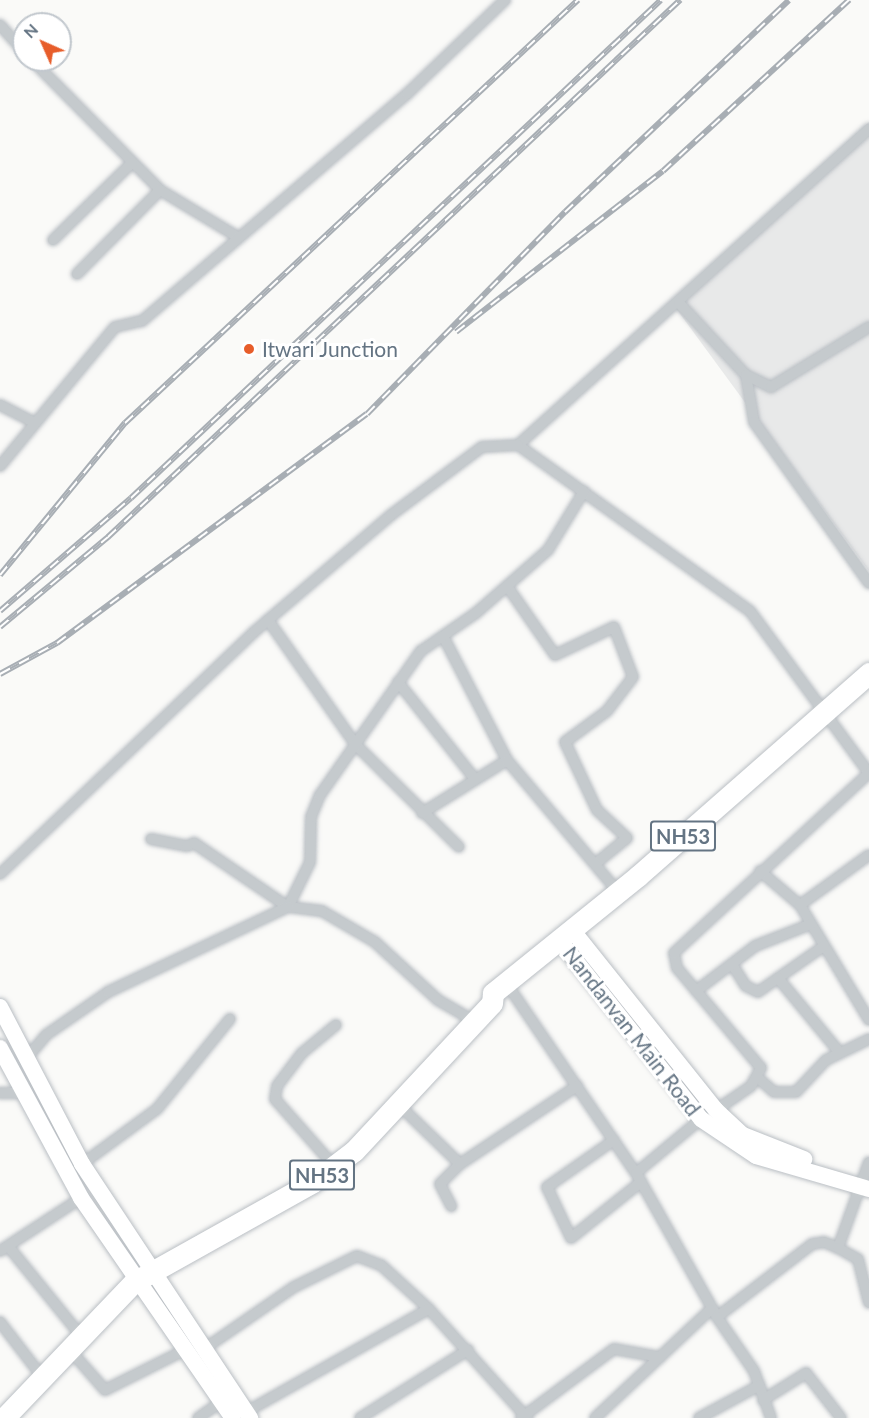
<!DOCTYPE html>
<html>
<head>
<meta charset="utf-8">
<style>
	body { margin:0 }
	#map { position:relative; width:869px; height:1418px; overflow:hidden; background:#fafaf8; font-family:Lato,sans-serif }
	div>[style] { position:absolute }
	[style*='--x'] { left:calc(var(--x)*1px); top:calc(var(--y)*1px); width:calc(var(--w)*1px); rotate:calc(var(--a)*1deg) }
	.built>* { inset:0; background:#e8e9e9 }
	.roads { filter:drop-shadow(0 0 2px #babfc4) drop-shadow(0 0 2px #babfc4) }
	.street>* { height:10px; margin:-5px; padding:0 5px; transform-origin:5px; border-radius:5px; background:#c5cacd }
	.secondary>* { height:16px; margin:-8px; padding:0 8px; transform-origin:8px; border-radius:8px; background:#fff }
	.highway>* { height:21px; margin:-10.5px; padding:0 10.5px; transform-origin:10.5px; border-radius:10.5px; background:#fff }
	.rail>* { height:6px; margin-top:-3px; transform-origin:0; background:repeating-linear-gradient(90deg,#fff 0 11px,#a8aeb4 0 22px); box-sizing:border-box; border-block:2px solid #a8aeb4 }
	.dots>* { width:16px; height:16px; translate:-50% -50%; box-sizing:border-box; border:3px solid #fff; border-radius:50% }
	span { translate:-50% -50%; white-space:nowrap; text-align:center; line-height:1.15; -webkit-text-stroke:6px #fff; paint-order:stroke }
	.shield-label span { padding:2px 4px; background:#fff; border:2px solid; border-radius:4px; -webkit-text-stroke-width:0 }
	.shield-label { font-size:20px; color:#647483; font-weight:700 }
	.poi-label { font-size:21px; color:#647483 }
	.left { translate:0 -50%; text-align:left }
	.street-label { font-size:21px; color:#647483 }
	.north { position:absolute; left:12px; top:12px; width:60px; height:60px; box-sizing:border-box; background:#fff; border:2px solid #c1c7cd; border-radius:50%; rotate:315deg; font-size:16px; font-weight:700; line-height:24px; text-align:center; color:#647483 }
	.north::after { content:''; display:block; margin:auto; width:21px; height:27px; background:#e75d2a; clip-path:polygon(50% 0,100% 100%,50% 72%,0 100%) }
</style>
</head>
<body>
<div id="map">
	<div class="built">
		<div style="clip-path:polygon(869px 122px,869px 571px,672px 303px)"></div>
	</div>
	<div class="roads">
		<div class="street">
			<div style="--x:0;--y:25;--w:36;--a:48"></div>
			<div style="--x:32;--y:60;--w:182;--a:45.4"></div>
			<div style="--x:160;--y:190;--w:91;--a:31.1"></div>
			<div style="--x:869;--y:129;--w:472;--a:138"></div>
			<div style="--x:518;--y:445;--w:285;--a:35.6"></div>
			<div style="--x:750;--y:611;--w:201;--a:53.7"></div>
			<div style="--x:53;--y:240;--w:110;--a:-44.3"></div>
			<div style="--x:77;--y:274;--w:118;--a:-45.3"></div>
			<div style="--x:679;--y:303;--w:98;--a:47.1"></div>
			<div style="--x:746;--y:375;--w:48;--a:80.3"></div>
			<div style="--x:754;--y:422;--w:198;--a:54.5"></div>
			<div style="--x:746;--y:375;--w:28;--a:26"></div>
			<div style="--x:771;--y:387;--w:115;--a:-31.5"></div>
			<div style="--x:0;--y:405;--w:36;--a:27"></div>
			<div style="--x:0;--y:466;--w:180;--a:-50.4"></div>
			<div style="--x:115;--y:327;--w:28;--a:-13"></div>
			<div style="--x:142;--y:321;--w:349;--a:-40.6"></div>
			<div style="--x:407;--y:94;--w:136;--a:-43.8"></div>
			<div style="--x:507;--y:586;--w:84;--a:55.2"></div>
			<div style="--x:555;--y:655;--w:65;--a:-25.4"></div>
			<div style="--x:614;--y:627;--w:53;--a:69.2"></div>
			<div style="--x:633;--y:677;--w:43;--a:127.4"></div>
			<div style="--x:607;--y:711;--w:52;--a:143.6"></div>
			<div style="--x:565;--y:742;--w:75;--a:64.8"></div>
			<div style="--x:597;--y:810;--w:41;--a:43"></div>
			<div style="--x:627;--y:838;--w:41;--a:140.9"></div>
			<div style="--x:268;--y:620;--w:151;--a:54.9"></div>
			<div style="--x:355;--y:744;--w:146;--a:44.7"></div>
			<div style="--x:443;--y:636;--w:140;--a:62.7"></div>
			<div style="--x:398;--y:682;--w:124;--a:51.6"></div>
			<div style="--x:422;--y:813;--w:100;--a:-31.9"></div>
			<div style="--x:507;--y:760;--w:172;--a:49.9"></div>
			<div style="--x:151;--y:839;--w:37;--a:11"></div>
			<div style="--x:187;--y:846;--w:8;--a:-23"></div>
			<div style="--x:194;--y:843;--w:114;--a:34.2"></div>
			<div style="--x:760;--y:871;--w:52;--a:40.4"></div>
			<div style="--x:800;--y:905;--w:134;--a:59"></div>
			<div style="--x:0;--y:874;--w:351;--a:-43.6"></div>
			<div style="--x:254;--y:632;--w:180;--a:-40.5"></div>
			<div style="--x:391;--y:515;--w:114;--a:-36.8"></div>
			<div style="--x:482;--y:447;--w:36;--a:-3"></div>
			<div style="--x:800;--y:905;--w:85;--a:-35.9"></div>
			<div style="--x:732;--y:964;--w:26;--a:58"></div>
			<div style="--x:746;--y:986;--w:13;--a:27"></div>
			<div style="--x:758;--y:992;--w:80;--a:-34.9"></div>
			<div style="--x:778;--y:978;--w:97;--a:50.4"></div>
			<div style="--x:696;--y:991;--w:74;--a:-37.3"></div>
			<div style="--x:755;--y:946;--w:60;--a:-21.4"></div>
			<div style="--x:513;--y:993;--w:218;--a:55.7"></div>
			<div style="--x:636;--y:1173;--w:85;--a:-39.7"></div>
			<div style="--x:474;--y:1021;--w:42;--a:-149.7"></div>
			<div style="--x:438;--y:1000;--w:86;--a:-137.4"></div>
			<div style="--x:375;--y:942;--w:61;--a:-149.7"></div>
			<div style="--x:322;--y:911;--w:34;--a:-173"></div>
			<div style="--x:288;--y:907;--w:50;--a:-63.9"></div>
			<div style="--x:310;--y:862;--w:45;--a:-88.7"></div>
			<div style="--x:311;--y:817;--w:24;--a:-68"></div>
			<div style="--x:320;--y:795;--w:176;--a:-55"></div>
			<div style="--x:421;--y:651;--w:67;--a:-34.6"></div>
			<div style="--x:476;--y:613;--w:96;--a:-41.2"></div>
			<div style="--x:548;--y:550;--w:69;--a:-58.6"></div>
			<div style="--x:26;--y:1059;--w:31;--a:-50"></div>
			<div style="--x:46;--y:1035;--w:75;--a:-34.7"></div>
			<div style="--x:108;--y:992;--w:199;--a:-25.3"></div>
			<div style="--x:758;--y:1078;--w:21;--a:41"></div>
			<div style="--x:774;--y:1092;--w:22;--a:0"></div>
			<div style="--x:796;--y:1092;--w:44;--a:-46.8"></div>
			<div style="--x:826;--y:1060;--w:48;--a:-26"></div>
			<div style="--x:0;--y:1093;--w:22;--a:0"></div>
			<div style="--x:399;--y:1105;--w:85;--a:44"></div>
			<div style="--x:460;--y:1164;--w:28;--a:135"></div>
			<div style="--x:440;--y:1184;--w:25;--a:63"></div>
			<div style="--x:716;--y:1110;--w:42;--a:-34.4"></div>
			<div style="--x:751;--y:1086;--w:21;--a:-61"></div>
			<div style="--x:761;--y:1068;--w:131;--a:-130"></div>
			<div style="--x:677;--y:968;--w:15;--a:-101"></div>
			<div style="--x:674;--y:953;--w:265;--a:-42.7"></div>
			<div style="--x:614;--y:1140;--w:82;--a:145"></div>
			<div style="--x:547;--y:1187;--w:56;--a:64.8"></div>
			<div style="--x:571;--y:1238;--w:90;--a:-38.7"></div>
			<div style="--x:82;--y:1164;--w:93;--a:-36.3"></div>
			<div style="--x:157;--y:1109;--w:116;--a:-51"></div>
			<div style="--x:460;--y:1164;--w:141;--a:-33.7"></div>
			<div style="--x:334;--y:1166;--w:89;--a:-131.4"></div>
			<div style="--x:275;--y:1099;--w:13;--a:-81"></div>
			<div style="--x:277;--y:1086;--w:41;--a:-52.9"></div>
			<div style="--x:302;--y:1053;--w:44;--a:-39.5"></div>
			<div style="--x:636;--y:1173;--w:165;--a:60.6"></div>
			<div style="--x:717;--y:1317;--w:120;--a:-37.5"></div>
			<div style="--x:812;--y:1244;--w:12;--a:-9"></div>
			<div style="--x:824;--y:1242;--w:15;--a:23"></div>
			<div style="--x:838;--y:1248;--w:91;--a:-70.2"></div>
			<div style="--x:8;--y:1246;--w:117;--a:50.9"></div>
			<div style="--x:838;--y:1248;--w:23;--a:29"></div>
			<div style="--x:858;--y:1259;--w:45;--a:76"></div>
			<div style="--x:0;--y:1251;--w:97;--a:-33.2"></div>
			<div style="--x:717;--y:1317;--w:65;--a:55.6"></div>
			<div style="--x:754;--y:1371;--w:50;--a:70.1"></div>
			<div style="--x:0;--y:1322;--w:71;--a:52.5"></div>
			<div style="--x:204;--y:1349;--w:109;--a:-34.6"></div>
			<div style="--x:294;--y:1287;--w:70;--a:-26.2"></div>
			<div style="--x:357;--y:1256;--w:26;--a:21"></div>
			<div style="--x:381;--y:1265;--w:65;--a:42.5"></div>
			<div style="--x:429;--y:1309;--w:147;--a:48"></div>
			<div style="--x:70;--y:1350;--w:53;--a:48.8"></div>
			<div style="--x:105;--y:1390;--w:89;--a:-26.6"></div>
			<div style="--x:763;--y:1400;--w:51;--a:-32.1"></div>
			<div style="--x:806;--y:1373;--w:57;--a:52.1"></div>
			<div style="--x:246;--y:1412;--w:210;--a:-29.4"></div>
			<div style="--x:198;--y:1418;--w:29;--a:-35"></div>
			<div style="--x:360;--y:1418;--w:128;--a:-32.2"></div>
			<div style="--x:521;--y:1418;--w:116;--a:-36.6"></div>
			<div style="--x:614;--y:1349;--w:47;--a:9.9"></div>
			<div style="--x:595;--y:1418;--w:158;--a:-43.2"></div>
			<div style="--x:699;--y:1418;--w:69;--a:-28.4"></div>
		</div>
		<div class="secondary">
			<div style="--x:573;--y:931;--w:229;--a:51.4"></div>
			<div style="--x:716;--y:1110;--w:37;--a:43"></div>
			<div style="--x:743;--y:1135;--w:66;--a:21.5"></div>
			<div style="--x:560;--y:941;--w:227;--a:51.6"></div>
			<div style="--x:701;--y:1119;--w:66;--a:33.9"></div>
			<div style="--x:756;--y:1156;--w:118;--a:16.3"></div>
			<div style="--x:0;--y:1007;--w:177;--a:62.4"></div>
			<div style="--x:82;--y:1164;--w:305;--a:56.5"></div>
			<div style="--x:0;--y:1048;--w:170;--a:61.6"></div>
			<div style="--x:81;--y:1198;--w:267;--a:55.4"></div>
		</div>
		<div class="highway">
			<div style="--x:4;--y:1418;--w:188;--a:-46.3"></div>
			<div style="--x:134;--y:1282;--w:205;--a:-29.2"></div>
			<div style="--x:313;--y:1182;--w:51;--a:-37.1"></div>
			<div style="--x:354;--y:1151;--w:202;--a:-47"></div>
			<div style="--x:492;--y:1003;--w:10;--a:-84"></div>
			<div style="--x:493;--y:993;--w:186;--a:-38.9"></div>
			<div style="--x:638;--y:876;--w:308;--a:-41.3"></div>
		</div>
	</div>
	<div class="rail">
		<div style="--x:456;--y:332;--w:262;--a:-37.9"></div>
		<div style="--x:663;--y:171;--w:253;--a:-42.6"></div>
		<div style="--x:0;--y:575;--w:197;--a:-50.6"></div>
		<div style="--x:125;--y:423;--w:620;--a:-43.04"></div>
		<div style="--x:0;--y:611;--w:173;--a:-40.8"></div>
		<div style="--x:131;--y:498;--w:727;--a:-43.22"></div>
		<div style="--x:0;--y:627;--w:141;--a:-39.8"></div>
		<div style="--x:108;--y:537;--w:785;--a:-43.19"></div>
		<div style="--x:0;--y:674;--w:65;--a:-28.5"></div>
		<div style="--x:57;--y:643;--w:385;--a:-36.5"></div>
		<div style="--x:367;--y:414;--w:283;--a:-45.6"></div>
		<div style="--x:565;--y:212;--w:308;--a:-43.4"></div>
	</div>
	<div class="dots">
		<div style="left:249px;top:349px;background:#e75d2a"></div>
	</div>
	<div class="shield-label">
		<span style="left:683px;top:836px">NH53</span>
		<span style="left:322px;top:1175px">NH53</span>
	</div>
	<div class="poi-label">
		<span class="left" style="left:262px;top:349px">Itwari Junction</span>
	</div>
	<div class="street-label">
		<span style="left:632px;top:1031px;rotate:52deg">Nandanvan Main Road</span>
	</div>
	<div class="north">N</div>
</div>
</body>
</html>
